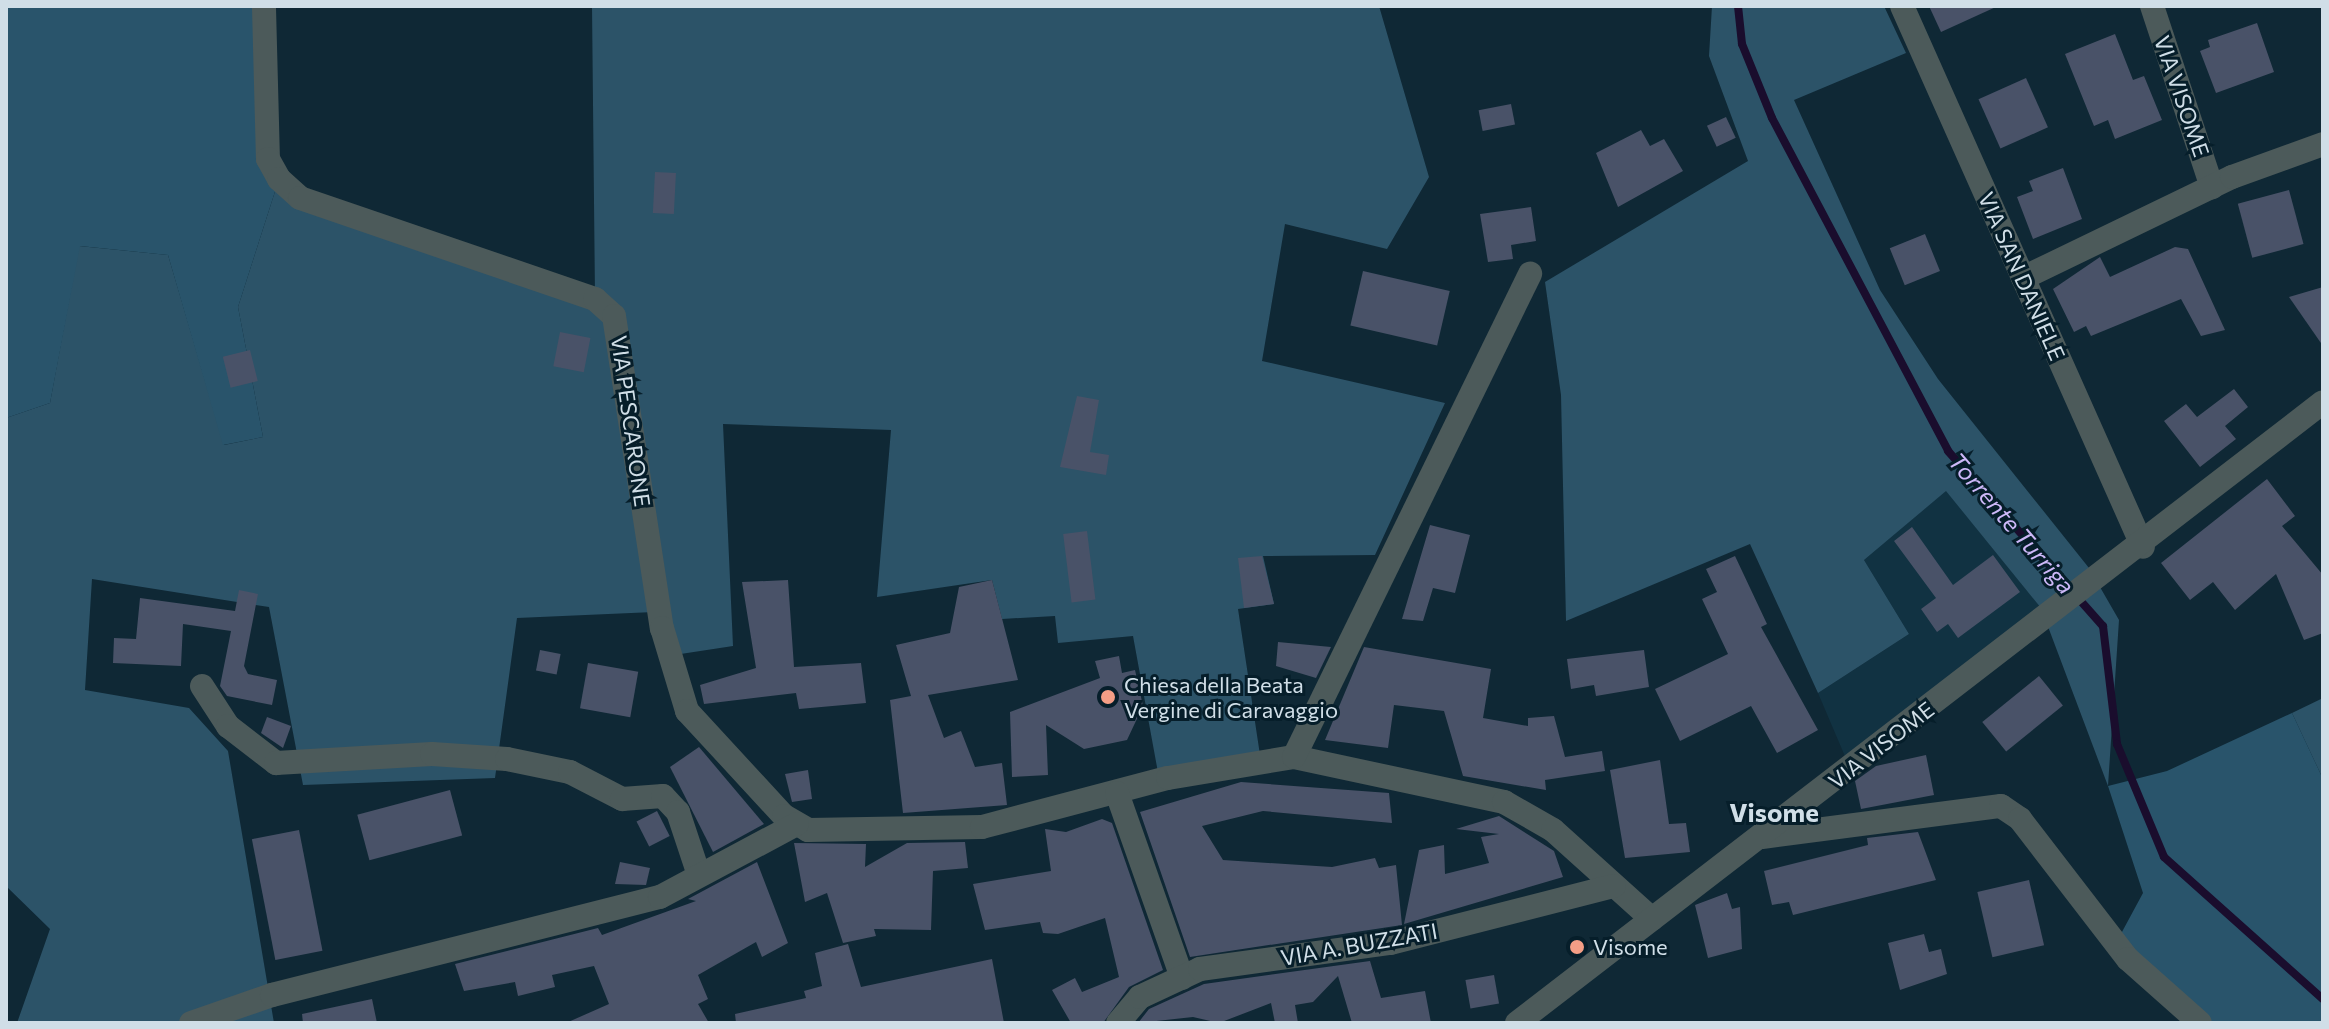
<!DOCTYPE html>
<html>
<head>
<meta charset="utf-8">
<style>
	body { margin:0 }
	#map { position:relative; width:2329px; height:1029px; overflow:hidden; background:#0f2835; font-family:Commissioner,sans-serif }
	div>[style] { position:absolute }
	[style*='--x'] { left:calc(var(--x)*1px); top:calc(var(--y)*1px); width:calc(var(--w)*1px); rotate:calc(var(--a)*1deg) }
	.built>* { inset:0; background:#113242 }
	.green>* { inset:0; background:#2c5368 }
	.forest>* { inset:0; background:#29546b }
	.stream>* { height:8px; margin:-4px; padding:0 4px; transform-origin:4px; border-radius:4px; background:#1a0d2d }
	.building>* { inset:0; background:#495268; transform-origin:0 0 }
	.minor>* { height:24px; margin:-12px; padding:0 12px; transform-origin:12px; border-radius:12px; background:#4c5a5a }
	.dots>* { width:22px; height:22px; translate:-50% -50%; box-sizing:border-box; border:4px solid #061e2a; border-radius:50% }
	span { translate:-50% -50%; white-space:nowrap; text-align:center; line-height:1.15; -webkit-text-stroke:6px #061e2a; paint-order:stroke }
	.street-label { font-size:22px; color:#d0dee7 }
	.poi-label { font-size:22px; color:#d0dee7 }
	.left { translate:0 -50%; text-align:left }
	.water-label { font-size:24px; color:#cdb8f8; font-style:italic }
	.quarter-label { font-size:26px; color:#d0dee7; font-weight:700 }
	.frame { position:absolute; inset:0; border:8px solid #d0dee7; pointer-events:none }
</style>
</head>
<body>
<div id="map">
	<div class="built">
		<div style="clip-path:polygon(1946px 490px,2041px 608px,1847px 761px,1818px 693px,1909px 634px,1864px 560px)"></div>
	</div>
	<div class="green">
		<div style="clip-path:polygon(592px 6px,1379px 6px,1429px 177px,1387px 249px,1285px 224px,1262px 361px,1445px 403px,1375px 555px,1263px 556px,1274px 604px,1238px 609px,1260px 755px,1159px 778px,1133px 636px,1058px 643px,1055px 616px,1002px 619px,992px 580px,877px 597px,891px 430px,723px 424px,733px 646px,661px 657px,654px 612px,517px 618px,495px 778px,303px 785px,269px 607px,92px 579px,85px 690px,189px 708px,228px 751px,274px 1023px,17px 1023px,50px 929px,6px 886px,6px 418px,50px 403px,79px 246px,168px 255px,224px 445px,263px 437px,238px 307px,279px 179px,595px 298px)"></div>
		<div style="clip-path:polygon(1712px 6px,1884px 6px,1906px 53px,1794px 100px,1880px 290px,1938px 379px,2089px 568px,2119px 620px,2108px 786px,2041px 608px,1946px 491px,1864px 560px,1909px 634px,1818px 693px,1750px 544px,1566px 621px,1561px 395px,1545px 282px,1748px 161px,1709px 56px)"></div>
		<div style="clip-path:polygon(2323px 698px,2323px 779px,2292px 713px)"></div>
	</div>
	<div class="forest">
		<div style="clip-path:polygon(6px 6px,265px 6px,279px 179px,238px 307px,263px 437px,223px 445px,168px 255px,80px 246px,50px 403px,6px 418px)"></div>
		<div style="clip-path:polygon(2292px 713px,2323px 779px,2323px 1023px,2212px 1023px,2116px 943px,2143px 893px,2108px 786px,2167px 771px)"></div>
	</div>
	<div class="stream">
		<div style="--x:1738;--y:6;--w:38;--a:84"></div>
		<div style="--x:1742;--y:44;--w:80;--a:67.9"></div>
		<div style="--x:1772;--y:118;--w:377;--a:62.1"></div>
		<div style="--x:1948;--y:451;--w:234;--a:48.5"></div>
		<div style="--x:2103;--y:626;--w:119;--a:83.2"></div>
		<div style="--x:2117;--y:744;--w:122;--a:67.4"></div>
		<div style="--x:2164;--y:857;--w:213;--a:41.8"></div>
	</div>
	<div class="building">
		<div style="clip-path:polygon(1929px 6px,1998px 6px,1941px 32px)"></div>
		<div style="clip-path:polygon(2257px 23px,2274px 72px,2216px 93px,2200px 51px,2210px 47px,2208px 40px)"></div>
		<div style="clip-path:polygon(2115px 34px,2133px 80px,2144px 76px,2162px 120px,2115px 139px,2108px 120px,2094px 126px,2065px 54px)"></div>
		<div style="left:2026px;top:78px;width:54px;height:52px;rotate:66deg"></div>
		<div style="left:1511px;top:104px;width:21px;height:33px;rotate:79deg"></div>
		<div style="left:1726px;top:117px;width:23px;height:21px;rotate:65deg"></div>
		<div style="clip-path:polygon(1641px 130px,1650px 146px,1664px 139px,1683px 171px,1618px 207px,1596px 153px)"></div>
		<div style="clip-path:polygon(2063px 168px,2082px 219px,2033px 239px,2017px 197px,2033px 191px,2029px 181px)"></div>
		<div style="left:655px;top:172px;width:21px;height:41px;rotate:3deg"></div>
		<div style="left:2289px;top:190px;width:56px;height:53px;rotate:75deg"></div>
		<div style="clip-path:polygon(1531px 207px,1536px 241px,1511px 245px,1513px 259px,1488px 262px,1480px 214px)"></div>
		<div style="left:1925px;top:234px;width:40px;height:38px;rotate:68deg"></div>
		<div style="clip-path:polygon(2175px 247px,2188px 249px,2225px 330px,2201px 336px,2181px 299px,2091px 336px,2086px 326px,2074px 332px,2053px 289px,2100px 257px,2110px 277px)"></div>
		<div style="left:1363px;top:271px;width:89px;height:56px;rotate:13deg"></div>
		<div style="clip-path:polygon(2323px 287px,2323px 346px,2289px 297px)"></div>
		<div style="left:560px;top:332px;width:31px;height:35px;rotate:11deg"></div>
		<div style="left:250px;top:350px;width:32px;height:28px;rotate:76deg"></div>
		<div style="clip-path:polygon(2234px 389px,2248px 407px,2225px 426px,2236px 439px,2200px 467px,2164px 421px,2186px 404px,2197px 417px)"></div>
		<div style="clip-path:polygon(1077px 396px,1099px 400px,1090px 452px,1109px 455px,1106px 475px,1060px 467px)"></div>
		<div style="clip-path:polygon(2267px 479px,2295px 516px,2282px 526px,2323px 575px,2323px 633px,2304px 640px,2276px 574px,2235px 610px,2213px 582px,2190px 600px,2161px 563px)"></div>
		<div style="clip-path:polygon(1430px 525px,1470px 535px,1455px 593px,1433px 588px,1423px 621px,1402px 619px)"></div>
		<div style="clip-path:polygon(1912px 527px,1953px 585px,1993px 555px,2020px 592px,1958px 638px,1948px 624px,1937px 632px,1921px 609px,1936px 598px,1894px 541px)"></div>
		<div style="left:1087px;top:531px;width:69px;height:24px;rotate:83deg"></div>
		<div style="clip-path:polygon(1262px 556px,1274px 604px,1244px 608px,1238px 558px)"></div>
		<div style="clip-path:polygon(1735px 556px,1767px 624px,1761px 627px,1818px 730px,1777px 753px,1751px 706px,1680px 741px,1655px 689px,1728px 654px,1702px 599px,1717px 592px,1706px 569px)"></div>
		<div style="clip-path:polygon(788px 580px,794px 667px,861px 663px,866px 703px,799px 709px,796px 693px,704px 704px,700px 685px,756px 668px,742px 582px)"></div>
		<div style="clip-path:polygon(992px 580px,1018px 680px,928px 695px,944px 738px,961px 731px,975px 767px,1002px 763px,1007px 805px,903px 813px,890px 700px,911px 696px,896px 645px,950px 633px,959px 587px)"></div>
		<div style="clip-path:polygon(239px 590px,258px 594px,244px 666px,248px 674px,277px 680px,272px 705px,227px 696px,220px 686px,231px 631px,183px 624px,181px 666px,113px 663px,114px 638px,136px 639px,140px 598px,235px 611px)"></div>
		<div style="clip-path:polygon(1278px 642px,1331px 647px,1316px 678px,1276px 666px)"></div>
		<div style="clip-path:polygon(1364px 647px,1491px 669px,1483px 718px,1528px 726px,1528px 718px,1554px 716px,1565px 757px,1602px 751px,1605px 771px,1545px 780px,1546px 790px,1463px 776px,1444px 711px,1394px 705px,1388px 748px,1325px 740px)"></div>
		<div style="left:540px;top:650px;width:21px;height:21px;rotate:11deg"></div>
		<div style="clip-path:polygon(1644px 650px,1649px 687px,1596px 696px,1594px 685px,1571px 689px,1567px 659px)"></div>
		<div style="clip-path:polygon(1119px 656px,1122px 673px,1135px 670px,1143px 706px,1127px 740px,1084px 749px,1046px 725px,1048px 775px,1012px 777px,1010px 712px,1100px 678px,1095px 661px)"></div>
		<div style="left:588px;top:663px;width:51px;height:46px;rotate:10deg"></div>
		<div style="left:2039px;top:676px;width:38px;height:73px;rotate:51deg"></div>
		<div style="clip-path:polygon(267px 717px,291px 726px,283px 748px,261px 733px)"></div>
		<div style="clip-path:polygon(699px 747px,764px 824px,713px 852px,670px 767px)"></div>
		<div style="clip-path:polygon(1926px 755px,1934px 795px,1861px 809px,1855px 781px,1876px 766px)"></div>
		<div style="clip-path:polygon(1660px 760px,1669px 824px,1686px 823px,1690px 852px,1625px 858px,1610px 770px)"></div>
		<div style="clip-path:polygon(808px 770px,812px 799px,792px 802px,785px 774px)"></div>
		<div style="clip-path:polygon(1241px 782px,1389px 793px,1392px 823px,1263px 811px,1202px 826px,1223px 860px,1332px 867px,1375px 858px,1379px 868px,1396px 865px,1402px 925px,1190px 957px,1140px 812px)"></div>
		<div style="left:450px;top:790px;width:47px;height:96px;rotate:75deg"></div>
		<div style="left:657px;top:811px;width:28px;height:23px;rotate:63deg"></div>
		<div style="clip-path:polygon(1499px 816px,1554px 851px,1563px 877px,1404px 924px,1419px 850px,1444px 845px,1445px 874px,1489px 863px,1481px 837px,1499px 834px,1456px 829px)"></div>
		<div style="clip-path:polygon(1102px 819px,1112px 823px,1163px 970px,1129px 987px,1103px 1023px,1071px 1023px,1052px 990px,1075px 978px,1082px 992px,1119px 977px,1105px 918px,1058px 934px,1043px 933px,1040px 922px,985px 930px,973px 884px,1051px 871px,1045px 829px,1066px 832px)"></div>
		<div style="left:299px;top:830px;width:123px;height:48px;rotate:79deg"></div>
		<div style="clip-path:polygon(1918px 832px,1936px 880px,1793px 915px,1789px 902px,1772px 905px,1764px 871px,1868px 845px,1867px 838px)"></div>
		<div style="clip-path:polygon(965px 842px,968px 868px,933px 871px,931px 930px,874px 929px,876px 936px,843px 943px,827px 893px,805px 902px,794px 843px,866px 844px,865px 867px,907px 843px)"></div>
		<div style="clip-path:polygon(620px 862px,650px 868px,646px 885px,615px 884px)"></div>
		<div style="clip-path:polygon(757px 862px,788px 943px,762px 957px,756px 942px,698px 975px,708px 999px,698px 1004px,709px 1023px,566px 1023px,609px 1004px,594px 966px,552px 975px,555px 987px,518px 996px,515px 982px,464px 991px,455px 964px,598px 928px,602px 935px,696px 901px,688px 899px)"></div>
		<div style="left:2029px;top:880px;width:67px;height:53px;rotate:77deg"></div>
		<div style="clip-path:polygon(1727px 893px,1732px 909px,1740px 907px,1742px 949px,1708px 958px,1695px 905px)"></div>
		<div style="clip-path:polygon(1924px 934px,1929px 952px,1941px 949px,1947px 974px,1900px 990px,1888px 943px)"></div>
		<div style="clip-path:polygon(848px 944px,861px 987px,992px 959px,1004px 1023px,736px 1023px,735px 1014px,806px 998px,804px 991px,822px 986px,815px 953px)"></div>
		<div style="clip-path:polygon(1370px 961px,1381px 998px,1425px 991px,1431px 1023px,1352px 1023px,1338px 976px,1313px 1002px,1295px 1005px,1298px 1023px,1275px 1023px,1271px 1003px,1219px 1023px,1193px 1017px,1138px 1023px,1149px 1009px,1204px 984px)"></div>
		<div style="left:1494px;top:975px;width:29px;height:29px;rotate:80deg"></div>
		<div style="clip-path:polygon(372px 999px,377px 1023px,303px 1023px,302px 1014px)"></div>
	</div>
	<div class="minor">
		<div style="--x:1902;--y:6;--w:592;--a:65.99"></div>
		<div style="--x:2152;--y:6;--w:191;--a:71.7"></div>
		<div style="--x:264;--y:8;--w:151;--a:88.5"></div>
		<div style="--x:268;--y:159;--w:23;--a:61"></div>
		<div style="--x:279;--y:179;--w:28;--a:42"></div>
		<div style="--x:300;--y:198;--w:312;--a:18.9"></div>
		<div style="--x:595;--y:299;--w:25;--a:42"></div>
		<div style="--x:614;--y:316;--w:316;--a:81.3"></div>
		<div style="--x:662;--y:628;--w:87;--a:73.2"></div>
		<div style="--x:687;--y:711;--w:143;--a:47.3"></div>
		<div style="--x:784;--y:816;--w:28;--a:30"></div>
		<div style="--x:808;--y:830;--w:174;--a:-1"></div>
		<div style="--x:982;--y:827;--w:192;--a:-14.8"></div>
		<div style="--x:1168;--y:778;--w:128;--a:-9.5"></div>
		<div style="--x:1294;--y:757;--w:215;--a:12.1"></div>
		<div style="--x:1504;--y:802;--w:56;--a:29.7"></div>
		<div style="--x:1553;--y:830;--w:133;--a:42"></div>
		<div style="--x:2023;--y:278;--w:232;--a:-25.8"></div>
		<div style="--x:2232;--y:177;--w:97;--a:-19.9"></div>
		<div style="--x:202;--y:686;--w:48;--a:57"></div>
		<div style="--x:228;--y:726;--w:61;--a:37.6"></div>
		<div style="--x:276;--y:763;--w:156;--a:-3.3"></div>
		<div style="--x:432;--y:754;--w:75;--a:3.8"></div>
		<div style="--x:507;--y:759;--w:64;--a:11.7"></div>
		<div style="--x:570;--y:772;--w:59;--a:27.4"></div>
		<div style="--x:622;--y:799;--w:41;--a:-4.2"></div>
		<div style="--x:663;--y:796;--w:22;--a:47"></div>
		<div style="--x:678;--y:812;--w:63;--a:71.6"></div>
		<div style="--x:1294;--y:757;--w:538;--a:-63.96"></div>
		<div style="--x:1117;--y:793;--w:196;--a:70.6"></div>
		<div style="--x:1762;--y:837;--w:241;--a:-7.4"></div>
		<div style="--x:2001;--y:806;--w:23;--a:34"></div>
		<div style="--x:2020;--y:819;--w:177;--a:52.4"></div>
		<div style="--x:2128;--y:959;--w:96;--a:41.6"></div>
		<div style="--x:191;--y:1023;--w:86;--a:-19.1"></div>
		<div style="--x:272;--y:995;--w:400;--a:-14.2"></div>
		<div style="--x:660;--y:897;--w:155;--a:-28.1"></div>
		<div style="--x:1118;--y:1023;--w:34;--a:-50"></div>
		<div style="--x:1140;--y:997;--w:66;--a:-25"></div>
		<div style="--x:1200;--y:969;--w:192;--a:-7.8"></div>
		<div style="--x:1390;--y:943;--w:231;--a:-14.3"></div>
		<div style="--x:1517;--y:1023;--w:1017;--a:-37.61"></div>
	</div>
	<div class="dots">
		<div style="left:1108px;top:697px;background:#f49e86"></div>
		<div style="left:1577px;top:947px;background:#f49e86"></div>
	</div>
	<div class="street-label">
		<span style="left:2182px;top:96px;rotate:71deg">VIA VISOME</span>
		<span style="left:2022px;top:276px;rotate:66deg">VIA SAN DANIELE</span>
		<span style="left:631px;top:421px;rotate:82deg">VIA PESCARONE</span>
		<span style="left:1881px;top:745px;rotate:-38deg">VIA VISOME</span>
		<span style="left:1359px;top:944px;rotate:-10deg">VIA A. BUZZATI</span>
	</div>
	<div class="poi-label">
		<span class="left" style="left:1124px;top:697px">Chiesa della Beata<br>Vergine di Caravaggio</span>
		<span class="left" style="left:1593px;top:947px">Visome</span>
	</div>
	<div class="water-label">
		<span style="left:2012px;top:523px;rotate:49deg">Torrente Turriga</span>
	</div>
	<div class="quarter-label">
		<span style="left:1774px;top:812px">Visome</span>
	</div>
	<div class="frame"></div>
</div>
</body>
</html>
